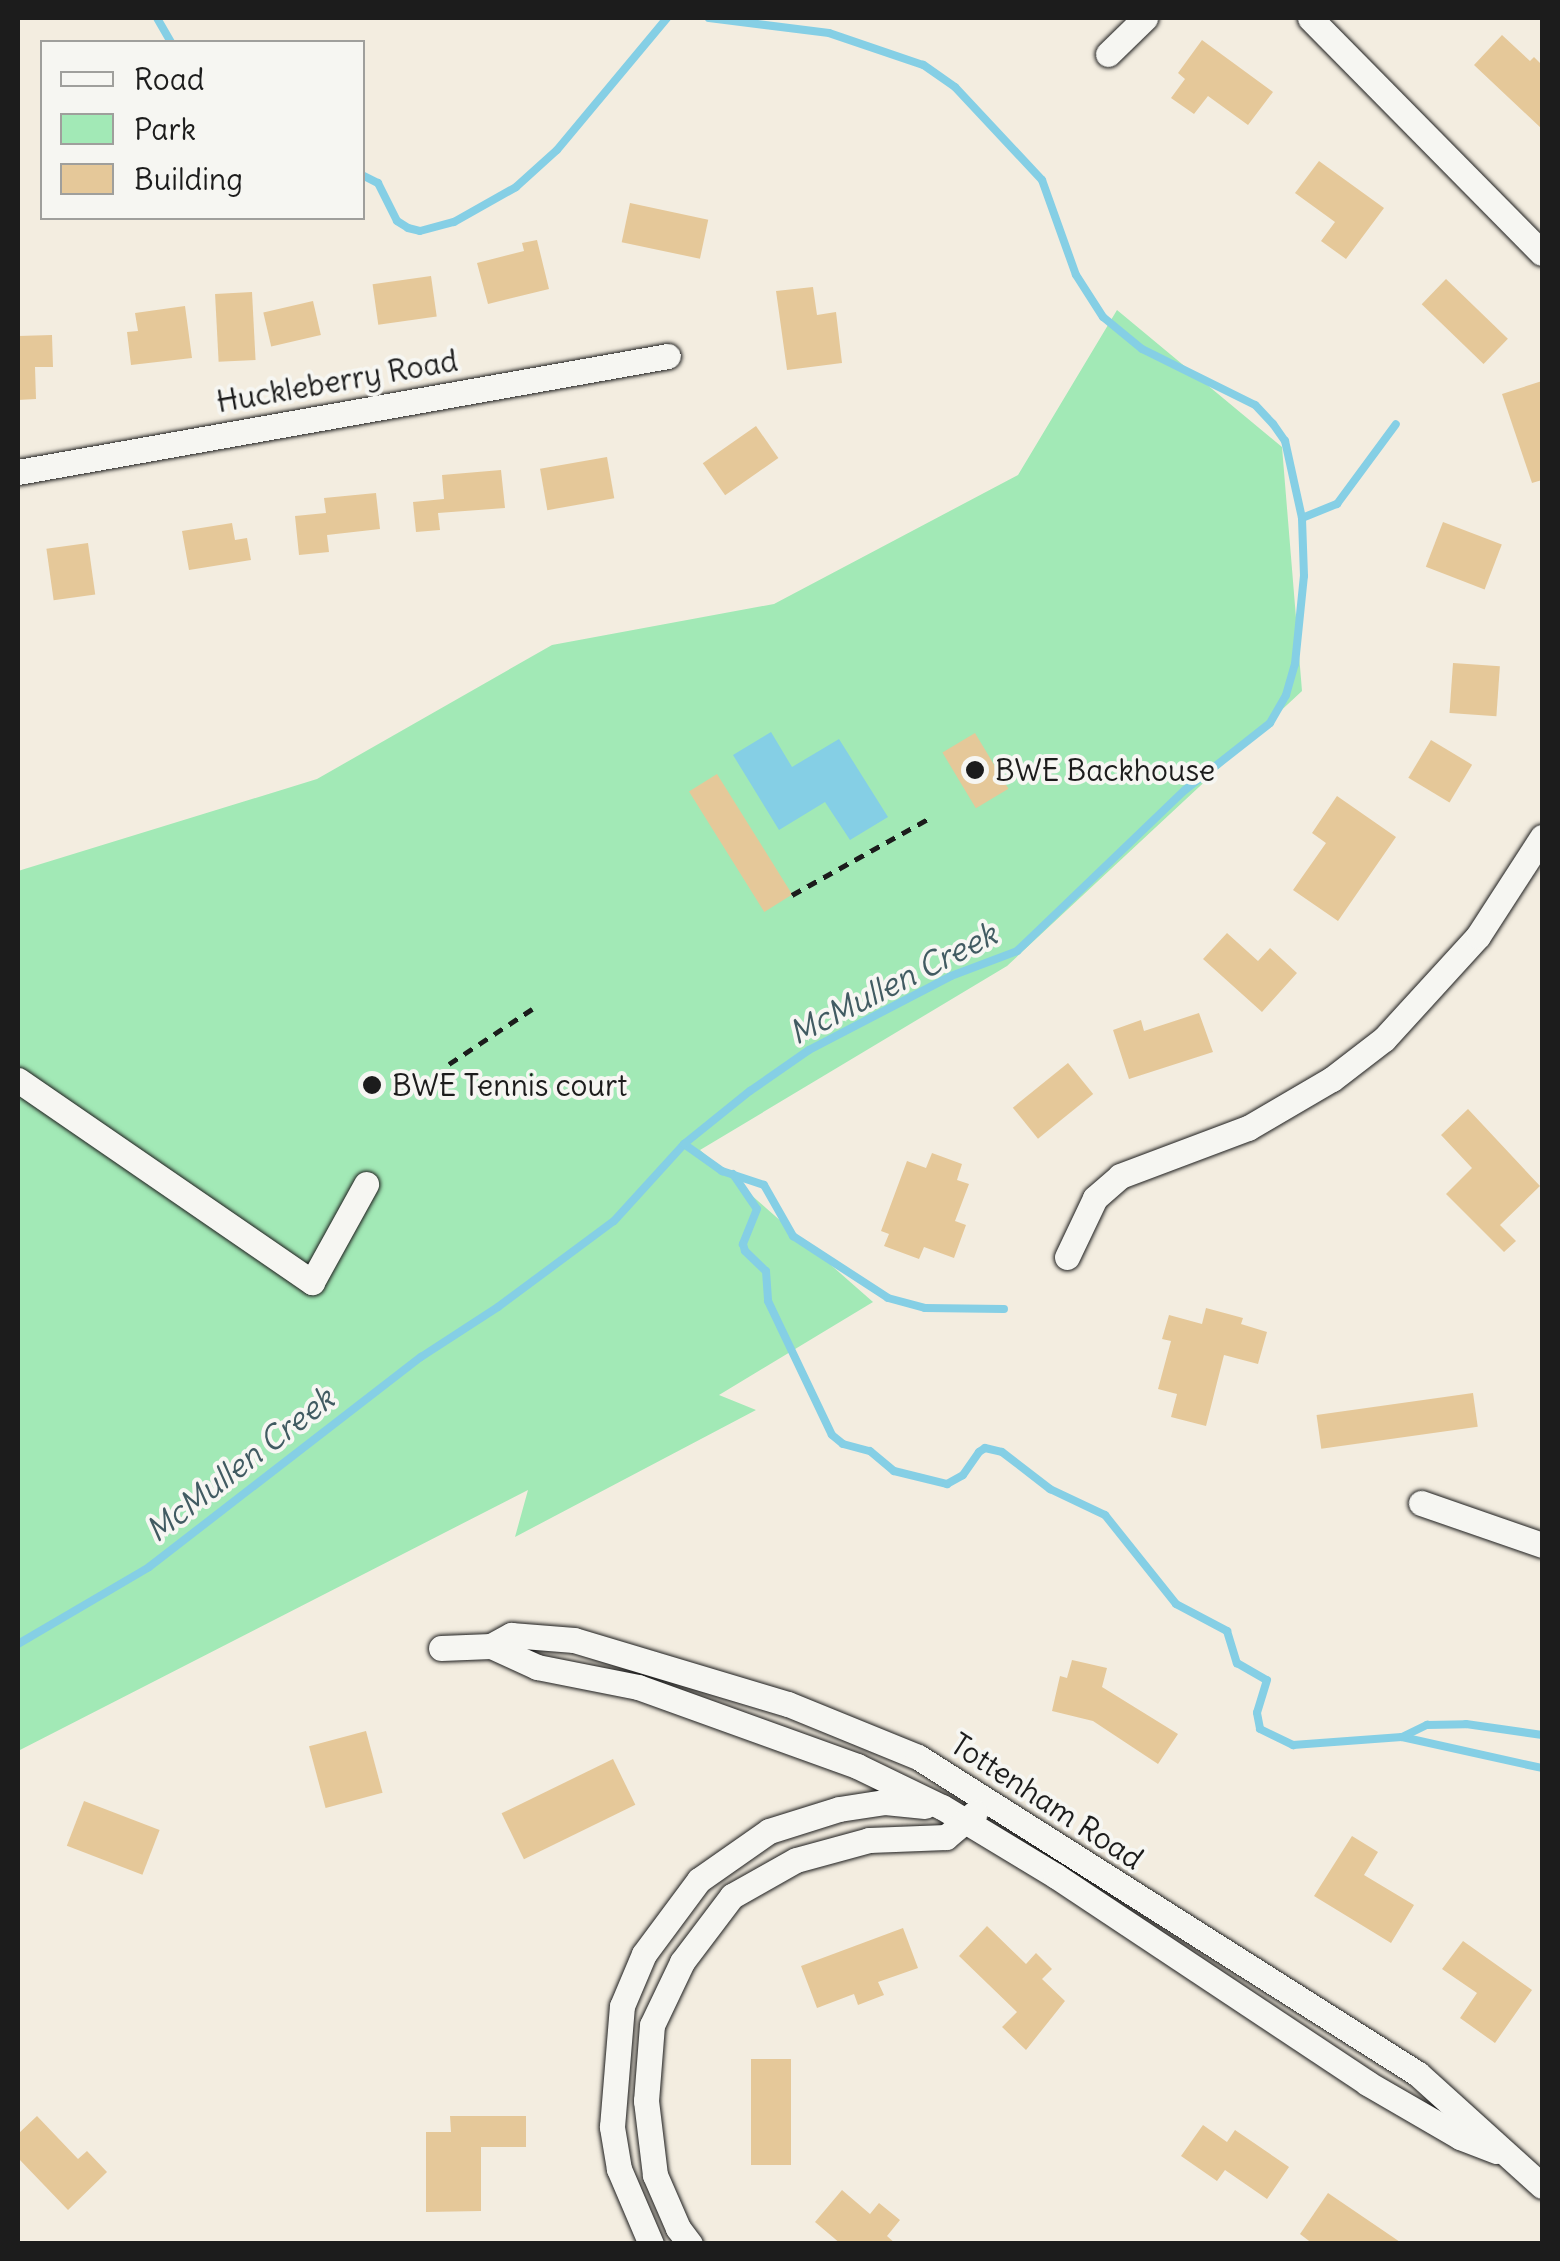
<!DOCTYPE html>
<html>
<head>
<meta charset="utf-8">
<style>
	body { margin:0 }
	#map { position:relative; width:1560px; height:2261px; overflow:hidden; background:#f3ede0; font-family:Delius,sans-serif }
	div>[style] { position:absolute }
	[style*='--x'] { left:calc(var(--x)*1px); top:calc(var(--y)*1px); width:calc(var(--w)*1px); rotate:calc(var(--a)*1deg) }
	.green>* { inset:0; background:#a2e9b6 }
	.water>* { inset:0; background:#85cfe5 }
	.stream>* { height:8px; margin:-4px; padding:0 4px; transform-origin:4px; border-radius:4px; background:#85cfe5 }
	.building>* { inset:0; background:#e5c899; transform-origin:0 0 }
	.path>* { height:5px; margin-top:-2.5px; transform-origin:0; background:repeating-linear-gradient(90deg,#1c1c1c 0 10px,transparent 0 18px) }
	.roads { filter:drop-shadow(0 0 2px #1c1c1c) drop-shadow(0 0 2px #1c1c1c) }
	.street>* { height:25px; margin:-12.5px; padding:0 12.5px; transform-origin:12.5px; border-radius:12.5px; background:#f6f6f2 }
	.dots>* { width:28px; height:28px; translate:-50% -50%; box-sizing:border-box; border:5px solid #f6f6f2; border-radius:50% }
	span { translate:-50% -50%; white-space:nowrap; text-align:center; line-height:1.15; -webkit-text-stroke:8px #f6f6f2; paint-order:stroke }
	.street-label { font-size:30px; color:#1c1c1c }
	.poi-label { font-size:30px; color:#1c1c1c }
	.left { translate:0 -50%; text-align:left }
	.water-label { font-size:32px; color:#415b62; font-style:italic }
	.frame { position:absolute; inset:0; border:20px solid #1c1c1c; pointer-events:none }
	.legend { position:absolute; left:40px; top:40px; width:325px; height:180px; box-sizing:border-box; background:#f6f6f2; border:2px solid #9f9f9c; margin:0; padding:12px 18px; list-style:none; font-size:30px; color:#1c1c1c }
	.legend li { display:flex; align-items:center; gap:20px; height:50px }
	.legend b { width:50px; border:2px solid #9f9f9c }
</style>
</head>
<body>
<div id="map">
	<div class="green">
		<div style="clip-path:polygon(1117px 310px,1282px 447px,1302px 691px,1007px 966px,700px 1150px,873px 1302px,719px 1395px,756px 1410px,515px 1537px,528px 1490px,18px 1751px,18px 871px,317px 779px,552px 645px,774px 604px,1018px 475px)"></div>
	</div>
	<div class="water">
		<div style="clip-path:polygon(771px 732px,792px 767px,839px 739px,888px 817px,850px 840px,825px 802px,779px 830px,733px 755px)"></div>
	</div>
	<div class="stream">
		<div style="--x:157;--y:18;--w:28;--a:60"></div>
		<div style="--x:362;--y:175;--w:18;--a:27"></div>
		<div style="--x:378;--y:183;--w:42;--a:63.4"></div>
		<div style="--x:397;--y:221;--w:13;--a:32"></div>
		<div style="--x:408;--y:228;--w:12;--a:14"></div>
		<div style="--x:420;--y:231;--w:35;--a:-15"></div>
		<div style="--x:454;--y:222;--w:71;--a:-29.4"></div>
		<div style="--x:516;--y:187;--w:55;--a:-42.1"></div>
		<div style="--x:557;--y:150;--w:172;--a:-50.2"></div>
		<div style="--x:1302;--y:518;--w:38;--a:-22"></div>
		<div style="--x:1337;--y:504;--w:99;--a:-53.6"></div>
		<div style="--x:684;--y:1144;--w:47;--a:35.4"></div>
		<div style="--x:722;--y:1171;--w:44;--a:18.4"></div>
		<div style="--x:764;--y:1185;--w:59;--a:60.4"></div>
		<div style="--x:793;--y:1236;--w:113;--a:33.1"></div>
		<div style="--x:888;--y:1298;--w:38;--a:15"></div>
		<div style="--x:925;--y:1308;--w:79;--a:0.7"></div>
		<div style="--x:733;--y:1174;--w:42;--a:55.6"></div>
		<div style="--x:757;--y:1209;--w:38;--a:112"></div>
		<div style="--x:743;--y:1244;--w:7;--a:74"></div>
		<div style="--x:745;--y:1251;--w:29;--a:44"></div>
		<div style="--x:766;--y:1271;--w:30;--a:86"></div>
		<div style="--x:768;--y:1301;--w:148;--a:64.5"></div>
		<div style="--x:832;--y:1435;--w:14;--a:39"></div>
		<div style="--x:843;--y:1444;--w:28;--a:15"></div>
		<div style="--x:870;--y:1451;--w:31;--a:40"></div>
		<div style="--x:894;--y:1471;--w:55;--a:13.8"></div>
		<div style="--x:947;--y:1484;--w:18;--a:-29"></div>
		<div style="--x:963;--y:1475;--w:28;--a:-55"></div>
		<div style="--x:979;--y:1452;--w:7;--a:-34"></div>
		<div style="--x:985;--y:1448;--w:17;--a:13"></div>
		<div style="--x:1002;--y:1452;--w:61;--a:37.6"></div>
		<div style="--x:1050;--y:1489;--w:61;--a:25.3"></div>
		<div style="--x:1105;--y:1515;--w:114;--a:51.4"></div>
		<div style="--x:1176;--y:1604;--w:58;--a:27.9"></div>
		<div style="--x:1227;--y:1631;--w:34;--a:73"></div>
		<div style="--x:1237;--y:1663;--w:34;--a:30"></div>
		<div style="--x:1267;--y:1680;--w:34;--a:107"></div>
		<div style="--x:1257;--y:1713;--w:16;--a:79"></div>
		<div style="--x:1260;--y:1729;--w:37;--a:26"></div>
		<div style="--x:1293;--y:1745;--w:109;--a:-4.2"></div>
		<div style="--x:1402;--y:1737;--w:143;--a:12.5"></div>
		<div style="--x:18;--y:1644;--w:152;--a:-30.4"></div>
		<div style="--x:149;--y:1567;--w:344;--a:-37.7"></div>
		<div style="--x:421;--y:1357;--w:92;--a:-33"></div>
		<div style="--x:498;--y:1307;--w:144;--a:-36.6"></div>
		<div style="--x:614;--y:1221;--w:104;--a:-47.7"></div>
		<div style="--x:684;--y:1144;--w:85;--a:-38.8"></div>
		<div style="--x:750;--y:1091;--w:72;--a:-34.8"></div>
		<div style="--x:809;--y:1050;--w:160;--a:-27.5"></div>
		<div style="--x:951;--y:976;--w:71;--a:-20.7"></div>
		<div style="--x:1017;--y:951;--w:233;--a:-43.8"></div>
		<div style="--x:1185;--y:790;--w:108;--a:-38.2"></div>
		<div style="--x:1270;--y:723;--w:32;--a:-60"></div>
		<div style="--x:1286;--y:695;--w:32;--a:-74"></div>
		<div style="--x:1295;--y:664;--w:88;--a:-84.2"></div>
		<div style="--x:1304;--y:576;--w:58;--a:-92"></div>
		<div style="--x:1302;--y:518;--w:79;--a:-102.4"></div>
		<div style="--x:1285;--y:441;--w:21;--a:-125"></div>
		<div style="--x:1273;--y:424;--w:26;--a:-133"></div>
		<div style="--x:1255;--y:405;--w:126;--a:-153.6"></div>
		<div style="--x:1142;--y:349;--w:50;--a:-140.6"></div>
		<div style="--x:1103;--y:317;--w:50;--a:-122.7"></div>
		<div style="--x:1076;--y:275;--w:101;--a:-109.7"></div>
		<div style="--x:1042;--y:180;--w:127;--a:-133.1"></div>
		<div style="--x:955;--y:87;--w:39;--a:-145"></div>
		<div style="--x:923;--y:65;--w:99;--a:-161.2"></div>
		<div style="--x:829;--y:33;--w:121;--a:-172.9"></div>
		<div style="--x:1402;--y:1737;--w:28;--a:-26"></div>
		<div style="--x:1427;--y:1725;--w:39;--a:-1"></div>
		<div style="--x:1466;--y:1724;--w:77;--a:8.2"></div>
	</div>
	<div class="building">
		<div style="clip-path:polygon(1502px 35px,1530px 61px,1534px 57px,1542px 65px,1542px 129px,1474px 65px)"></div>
		<div style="clip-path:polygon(1202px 40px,1273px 92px,1248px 125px,1208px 96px,1194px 114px,1171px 98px,1185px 79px,1178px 73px)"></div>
		<div style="clip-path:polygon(1319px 161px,1384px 208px,1346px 259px,1321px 241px,1335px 222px,1295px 193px)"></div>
		<div style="left:630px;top:203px;width:80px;height:40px;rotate:12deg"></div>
		<div style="clip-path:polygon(537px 240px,549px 289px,488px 304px,477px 263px,524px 251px,522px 243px)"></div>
		<div style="left:431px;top:276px;width:41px;height:59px;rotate:82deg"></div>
		<div style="left:1446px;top:279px;width:86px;height:35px;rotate:44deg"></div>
		<div style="clip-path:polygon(813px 287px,817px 315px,836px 312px,842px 363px,787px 370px,776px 291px)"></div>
		<div style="left:252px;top:292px;width:68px;height:37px;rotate:87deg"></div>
		<div style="left:313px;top:301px;width:35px;height:51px;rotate:77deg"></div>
		<div style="clip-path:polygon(185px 306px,192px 358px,131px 365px,127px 332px,138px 331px,135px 313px)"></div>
		<div style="clip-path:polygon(52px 335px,53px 367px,35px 367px,36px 399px,18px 400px,18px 336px)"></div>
		<div style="clip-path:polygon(1542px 381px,1542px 480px,1532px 483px,1502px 394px)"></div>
		<div style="left:756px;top:426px;width:39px;height:65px;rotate:55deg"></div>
		<div style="left:607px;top:457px;width:42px;height:68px;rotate:80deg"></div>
		<div style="clip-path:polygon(501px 470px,505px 508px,438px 513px,440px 530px,416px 532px,413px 502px,444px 499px,442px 475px)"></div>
		<div style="clip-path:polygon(376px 493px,380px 529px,327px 535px,329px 552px,299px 555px,295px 516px,326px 513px,324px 498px)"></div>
		<div style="left:1443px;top:522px;width:63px;height:48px;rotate:21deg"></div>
		<div style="clip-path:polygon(232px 523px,235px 540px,247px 538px,251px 560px,189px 570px,182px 531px)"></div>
		<div style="left:88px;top:543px;width:52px;height:42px;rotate:82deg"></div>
		<div style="left:1453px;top:663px;width:47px;height:50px;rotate:4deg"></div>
		<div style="left:975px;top:733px;width:65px;height:38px;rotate:59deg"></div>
		<div style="left:1431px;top:740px;width:48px;height:44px;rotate:31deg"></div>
		<div style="left:717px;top:774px;width:142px;height:33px;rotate:58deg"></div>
		<div style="clip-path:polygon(1337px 796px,1396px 837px,1338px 921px,1293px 890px,1326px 843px,1312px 833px)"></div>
		<div style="clip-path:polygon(1227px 933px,1258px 961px,1270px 948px,1297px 973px,1262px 1012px,1203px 959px)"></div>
		<div style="clip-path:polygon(1199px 1013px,1213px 1052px,1129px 1079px,1113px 1030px,1141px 1020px,1144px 1031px)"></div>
		<div style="left:1068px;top:1063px;width:40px;height:71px;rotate:51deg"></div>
		<div style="clip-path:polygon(1468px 1109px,1540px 1186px,1500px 1225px,1516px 1241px,1504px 1252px,1446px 1194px,1472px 1168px,1441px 1135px)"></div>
		<div style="clip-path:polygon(932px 1153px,962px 1164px,957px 1180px,969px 1184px,955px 1221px,966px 1225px,954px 1258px,924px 1247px,919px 1259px,884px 1246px,889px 1234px,881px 1231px,907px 1161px,926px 1168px)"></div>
		<div style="clip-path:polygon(1206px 1308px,1243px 1318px,1241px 1324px,1267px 1332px,1258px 1364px,1224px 1355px,1206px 1426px,1171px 1417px,1177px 1394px,1158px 1389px,1171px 1341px,1162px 1339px,1169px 1315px,1202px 1324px)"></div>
		<div style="left:1473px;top:1393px;width:34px;height:158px;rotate:82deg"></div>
		<div style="clip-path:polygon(1072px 1660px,1107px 1668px,1102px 1687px,1178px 1734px,1158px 1764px,1093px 1721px,1052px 1711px,1060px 1676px,1067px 1678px)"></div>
		<div style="left:366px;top:1731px;width:64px;height:59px;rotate:75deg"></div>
		<div style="left:613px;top:1759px;width:51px;height:124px;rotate:64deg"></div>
		<div style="left:84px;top:1801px;width:81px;height:48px;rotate:21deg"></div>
		<div style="clip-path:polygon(1352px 1836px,1378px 1852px,1364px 1875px,1414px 1905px,1391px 1943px,1314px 1896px)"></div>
		<div style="clip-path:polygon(987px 1926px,1026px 1964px,1036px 1953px,1052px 1969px,1042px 1979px,1065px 2001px,1026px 2050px,1002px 2027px,1017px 2012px,959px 1956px)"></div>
		<div style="clip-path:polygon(903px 1928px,918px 1968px,878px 1982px,884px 1995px,858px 2005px,854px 1994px,817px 2008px,801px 1966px)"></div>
		<div style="clip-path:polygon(1463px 1941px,1532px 1990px,1495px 2043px,1460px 2018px,1477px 1993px,1442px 1969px)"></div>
		<div style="left:751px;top:2059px;width:40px;height:106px"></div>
		<div style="clip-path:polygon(37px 2116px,78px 2159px,87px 2151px,107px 2172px,68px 2210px,18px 2158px,18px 2134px)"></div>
		<div style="clip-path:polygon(450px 2116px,526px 2116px,526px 2147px,481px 2147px,481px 2211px,426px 2212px,426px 2132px,451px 2132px)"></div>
		<div style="clip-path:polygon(1203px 2125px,1227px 2142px,1235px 2130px,1289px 2167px,1267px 2199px,1225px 2170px,1217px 2181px,1181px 2156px)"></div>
		<div style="clip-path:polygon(842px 2190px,870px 2214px,879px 2203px,900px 2220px,887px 2236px,896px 2244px,841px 2244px,815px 2222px)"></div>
		<div style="clip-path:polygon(1328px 2193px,1403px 2244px,1313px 2244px,1300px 2234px)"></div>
	</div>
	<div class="path">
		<div style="--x:792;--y:895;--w:156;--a:-29.2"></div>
		<div style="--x:449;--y:1064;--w:100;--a:-33.5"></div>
	</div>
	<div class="roads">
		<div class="street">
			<div style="--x:1310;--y:18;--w:330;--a:45.4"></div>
			<div style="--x:1108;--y:54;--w:52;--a:-44.2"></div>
			<div style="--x:18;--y:472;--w:660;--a:-10.12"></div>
			<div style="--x:18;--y:1080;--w:357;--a:34.5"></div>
			<div style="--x:312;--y:1282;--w:112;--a:-61.1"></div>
			<div style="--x:1067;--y:1257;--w:65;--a:-64.6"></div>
			<div style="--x:1095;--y:1198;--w:33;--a:-41"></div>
			<div style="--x:1120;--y:1176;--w:137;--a:-20.6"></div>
			<div style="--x:1248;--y:1128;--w:97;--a:-30.3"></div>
			<div style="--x:1332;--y:1079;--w:66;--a:-37.6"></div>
			<div style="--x:1384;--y:1039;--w:139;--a:-47.6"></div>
			<div style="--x:1478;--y:936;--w:118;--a:-57.1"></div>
			<div style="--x:1421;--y:1503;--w:128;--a:19.1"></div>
			<div style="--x:491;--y:1646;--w:23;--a:-29"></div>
			<div style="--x:511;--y:1635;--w:63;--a:4.5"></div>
			<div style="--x:574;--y:1640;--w:223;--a:16.7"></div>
			<div style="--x:788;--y:1704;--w:140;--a:22.2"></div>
			<div style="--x:918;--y:1757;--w:592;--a:32.37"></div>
			<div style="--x:1418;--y:2074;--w:167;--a:42.1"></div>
			<div style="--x:441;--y:1648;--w:50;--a:-2.3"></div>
			<div style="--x:491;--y:1646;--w:51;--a:24.5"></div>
			<div style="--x:537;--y:1667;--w:103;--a:11.2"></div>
			<div style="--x:638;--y:1687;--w:233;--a:19.8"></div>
			<div style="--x:857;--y:1766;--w:94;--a:25.8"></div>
			<div style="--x:942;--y:1807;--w:133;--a:31.2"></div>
			<div style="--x:1056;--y:1876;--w:374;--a:33.6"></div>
			<div style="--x:1367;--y:2083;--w:108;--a:30.1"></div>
			<div style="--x:1460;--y:2137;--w:39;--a:21"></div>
			<div style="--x:651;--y:2244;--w:82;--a:-113.1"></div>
			<div style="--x:619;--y:2169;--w:43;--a:-99.5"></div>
			<div style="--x:612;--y:2127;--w:121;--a:-85.3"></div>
			<div style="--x:622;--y:2006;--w:56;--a:-67.1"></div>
			<div style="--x:644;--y:1954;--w:92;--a:-53.4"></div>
			<div style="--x:699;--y:1880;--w:85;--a:-35"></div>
			<div style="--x:769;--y:1831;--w:73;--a:-17.4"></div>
			<div style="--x:839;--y:1809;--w:47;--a:-8.7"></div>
			<div style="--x:885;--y:1802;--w:40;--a:5.7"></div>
			<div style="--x:690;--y:2244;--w:20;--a:-127"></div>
			<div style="--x:678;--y:2228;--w:58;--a:-113.5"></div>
			<div style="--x:655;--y:2175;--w:75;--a:-96.9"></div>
			<div style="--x:646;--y:2101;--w:76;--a:-85.5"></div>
			<div style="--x:652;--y:2025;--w:70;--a:-64.5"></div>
			<div style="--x:682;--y:1962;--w:83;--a:-52.9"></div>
			<div style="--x:732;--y:1896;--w:73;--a:-29.4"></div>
			<div style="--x:796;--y:1860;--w:76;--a:-15.3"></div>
			<div style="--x:869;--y:1840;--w:77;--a:-2.2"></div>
			<div style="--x:946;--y:1837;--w:38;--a:-40"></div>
		</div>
	</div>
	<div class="dots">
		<div style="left:975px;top:770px;background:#1c1c1c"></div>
		<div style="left:372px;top:1085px;background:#1c1c1c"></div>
	</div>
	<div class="street-label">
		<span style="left:337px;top:381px;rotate:-10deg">Huckleberry Road</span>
		<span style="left:1047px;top:1801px;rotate:33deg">Tottenham Road</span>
	</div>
	<div class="poi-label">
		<span class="left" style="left:995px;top:770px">BWE Backhouse</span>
		<span class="left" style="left:392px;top:1085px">BWE Tennis court</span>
	</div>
	<div class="water-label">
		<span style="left:893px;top:984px;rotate:-27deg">McMullen Creek</span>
		<span style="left:240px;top:1465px;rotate:-38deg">McMullen Creek</span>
	</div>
	<div class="frame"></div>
	<ul class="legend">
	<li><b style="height:12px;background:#f6f6f2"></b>Road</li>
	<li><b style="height:28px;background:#a2e9b6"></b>Park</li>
	<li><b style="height:28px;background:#e5c899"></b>Building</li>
	</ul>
</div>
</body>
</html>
